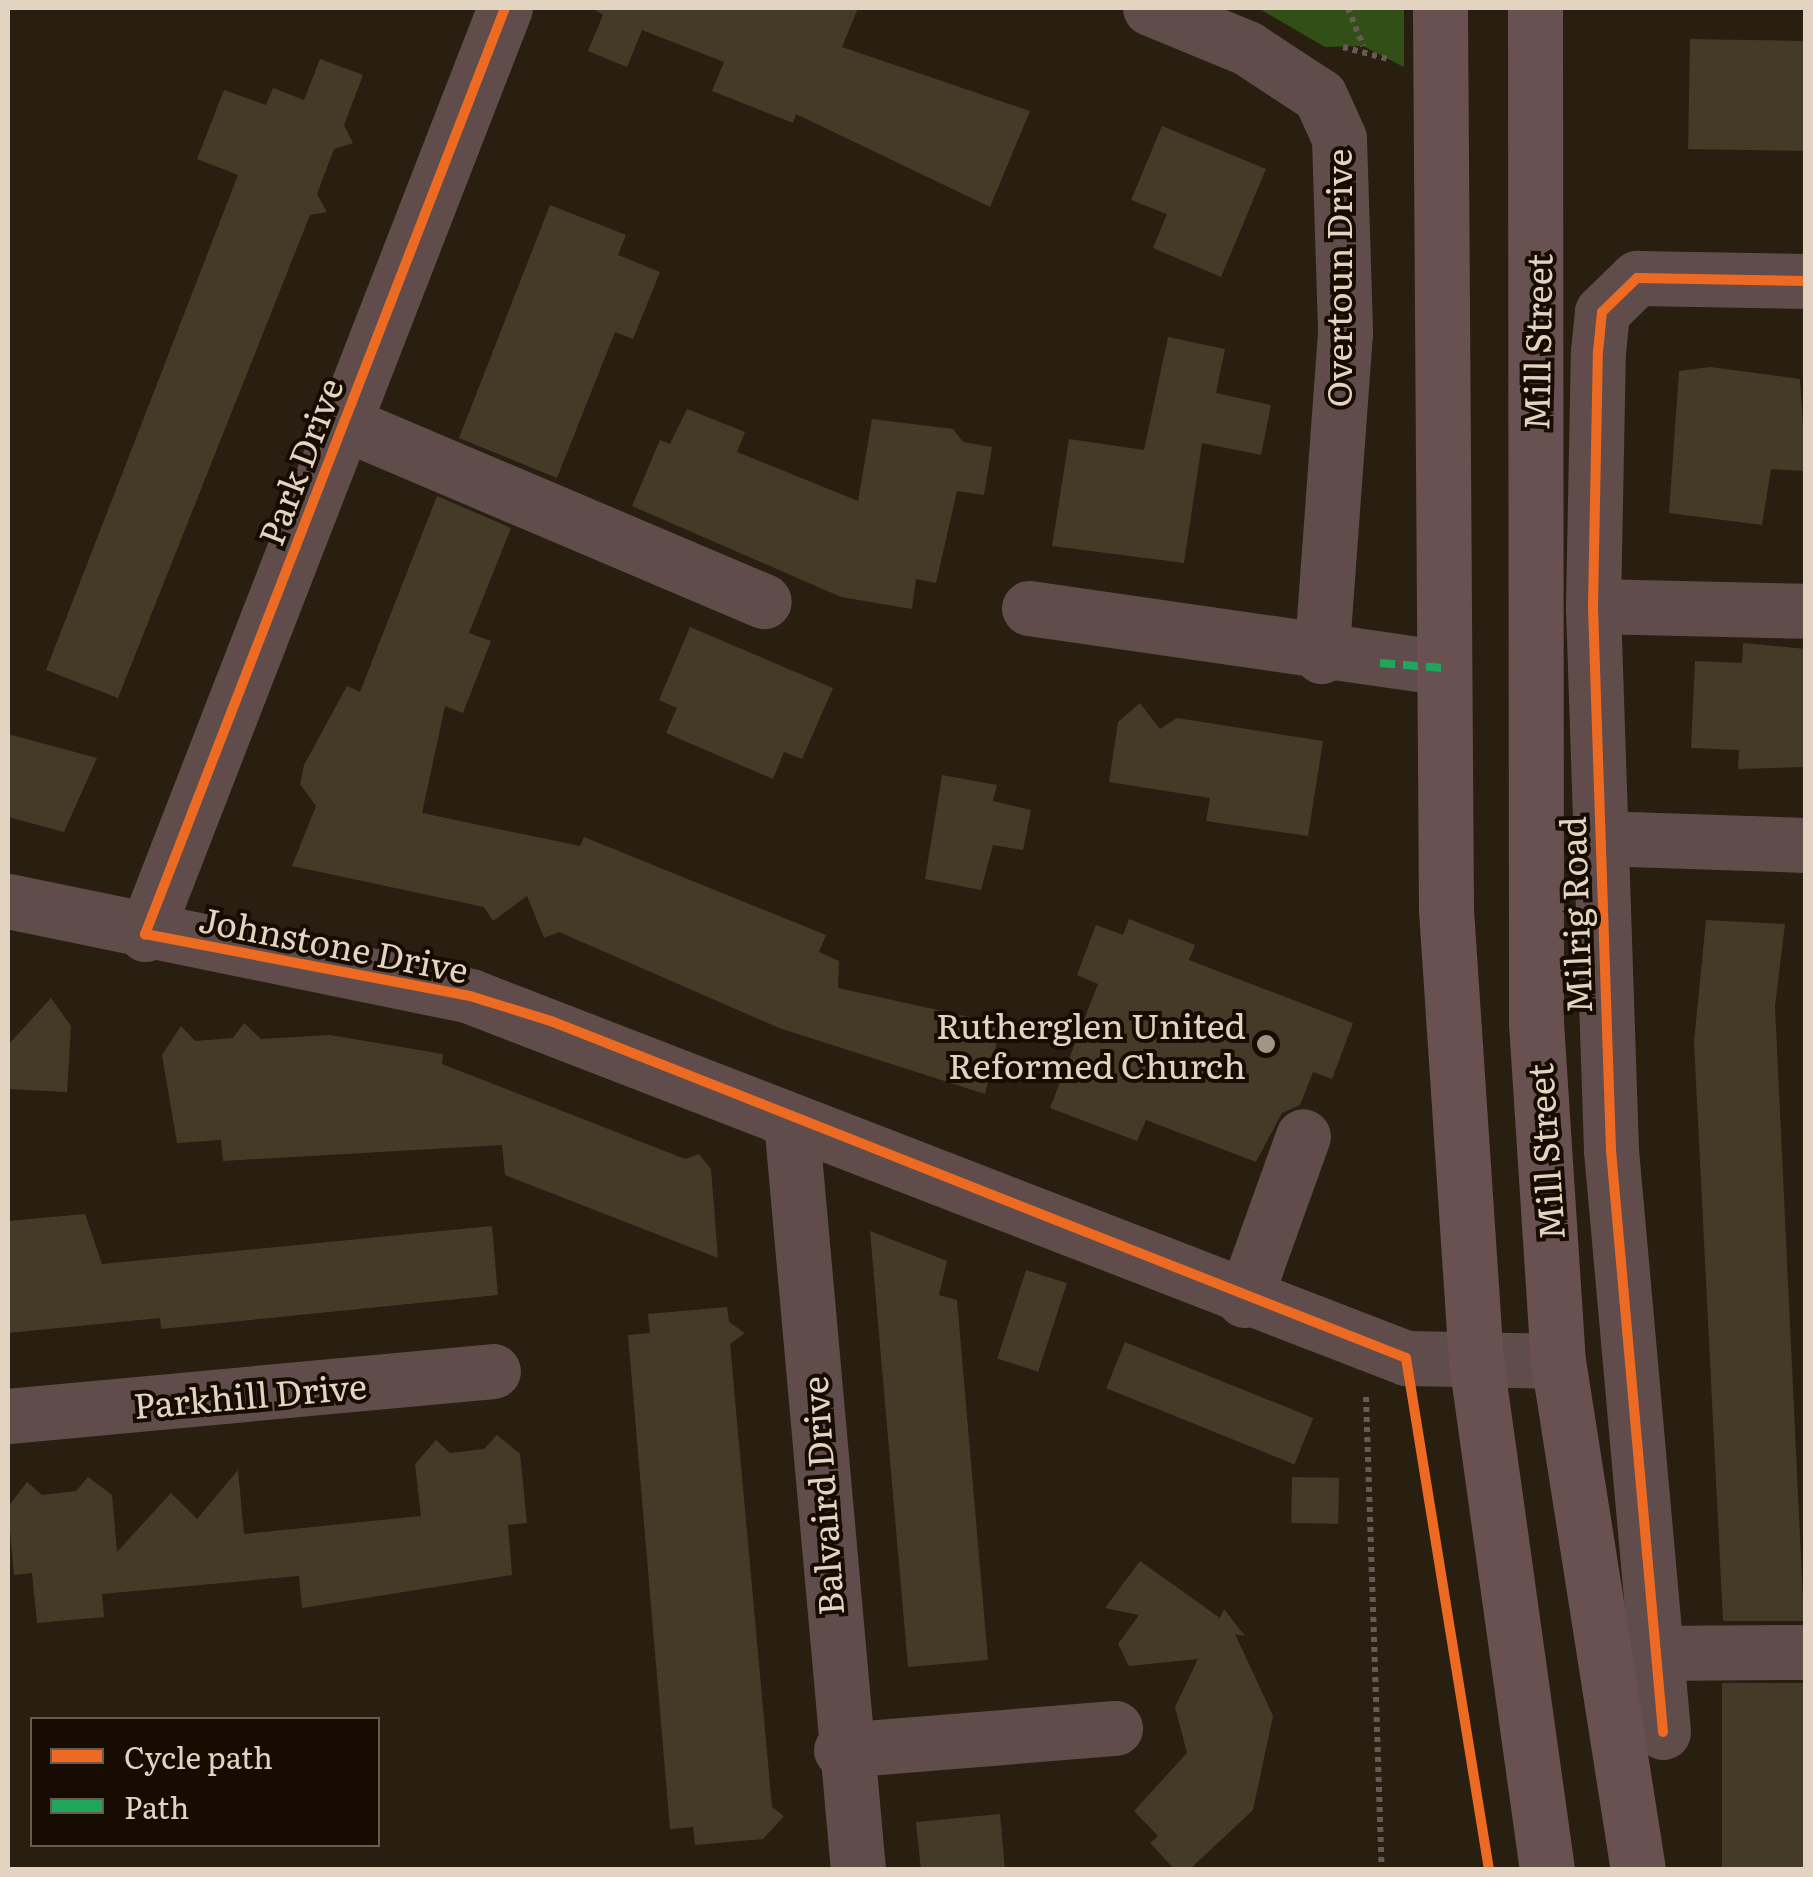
<!DOCTYPE html>
<html>
<head>
<meta charset="utf-8">
<style>
	body { margin:0 }
	#map { position:relative; width:1813px; height:1877px; overflow:hidden; background:#281f10; font-family:Literata,serif }
	div>[style] { position:absolute }
	[style*='--x'] { left:calc(var(--x)*1px); top:calc(var(--y)*1px); width:calc(var(--w)*1px); rotate:calc(var(--a)*1deg) }
	.green>* { inset:0; background:#324f18 }
	.building>* { inset:0; background:#433b28; transform-origin:0 0 }
	.path>* { height:6px; margin-top:-3px; transform-origin:0; background:repeating-linear-gradient(90deg,#685955 0 5px,transparent 0 10px) }
	.minor>* { height:55px; margin:-27.5px; padding:0 27.5px; transform-origin:27.5px; border-radius:27.5px; background:#614c4c }
	.major>* { height:55px; margin:-27.5px; padding:0 27.5px; transform-origin:27.5px; border-radius:27.5px; background:#6a5151 }
	.quiet>* { height:8px; margin-top:-4px; transform-origin:0; background:repeating-linear-gradient(90deg,#20a55d 0 15px,transparent 0 23px) }
	.cycleway>* { height:10px; margin:-5px; padding:0 5px; transform-origin:5px; border-radius:5px; background:#ed6a23 }
	.dots>* { width:28px; height:28px; translate:-50% -50%; box-sizing:border-box; border:5px solid #160c01; border-radius:50% }
	span { translate:-50% -50%; white-space:nowrap; text-align:center; line-height:1.15; -webkit-text-stroke:8px #160c01; paint-order:stroke }
	.street-label { font-size:35px; color:#e3d4c1 }
	.poi-label { font-size:35px; color:#e3d4c1 }
	.right { translate:-100% -50%; text-align:right }
	.frame { position:absolute; inset:0; border:10px solid #e3d4c1; pointer-events:none }
	.legend { position:absolute; left:30px; top:1717px; width:350px; height:130px; box-sizing:border-box; background:#160c01; border:2px solid #685c4e; margin:0; padding:12px 18px; list-style:none; font-size:30px; color:#e3d4c1 }
	.legend li { display:flex; align-items:center; gap:20px; height:50px }
	.legend b { width:50px; border:2px solid #685c4e }
</style>
</head>
<body>
<div id="map">
	<div class="green">
		<div style="clip-path:polygon(1258px 8px,1404px 8px,1404px 67px,1363px 46px,1325px 47px)"></div>
	</div>
	<div class="building">
		<div style="clip-path:polygon(592px 8px,858px 8px,842px 47px,1030px 111px,990px 207px,796px 114px,793px 123px,712px 91px,724px 62px,642px 30px,627px 67px,588px 51px,603px 15px)"></div>
		<div style="left:1690px;top:39px;width:115px;height:110px;rotate:1deg"></div>
		<div style="clip-path:polygon(320px 59px,363px 75px,344px 125px,353px 143px,334px 149px,317px 194px,327px 212px,310px 215px,118px 698px,46px 670px,238px 175px,197px 159px,224px 90px,266px 105px,273px 88px,304px 100px)"></div>
		<div style="clip-path:polygon(1162px 126px,1266px 169px,1221px 277px,1153px 248px,1167px 214px,1131px 200px)"></div>
		<div style="clip-path:polygon(550px 205px,626px 235px,618px 255px,660px 272px,633px 339px,615px 332px,557px 478px,459px 438px)"></div>
		<div style="clip-path:polygon(1168px 337px,1225px 349px,1216px 393px,1271px 405px,1261px 455px,1202px 443px,1184px 563px,1052px 546px,1069px 439px,1144px 450px)"></div>
		<div style="clip-path:polygon(1710px 367px,1800px 379px,1806px 471px,1771px 469px,1762px 525px,1669px 513px,1679px 371px)"></div>
		<div style="clip-path:polygon(687px 409px,745px 432px,737px 452px,858px 501px,872px 419px,953px 429px,963px 442px,992px 447px,984px 495px,957px 491px,936px 583px,916px 579px,912px 609px,841px 597px,632px 506px,660px 440px,670px 444px)"></div>
		<div style="clip-path:polygon(437px 496px,511px 528px,469px 633px,491px 641px,463px 713px,445px 706px,422px 813px,580px 846px,584px 837px,826px 935px,819px 952px,839px 961px,838px 988px,1001px 1024px,985px 1094px,779px 1028px,559px 932px,544px 938px,527px 896px,493px 921px,484px 907px,292px 866px,316px 806px,300px 784px,304px 765px,347px 686px,360px 692px)"></div>
		<div style="clip-path:polygon(690px 627px,833px 688px,802px 759px,784px 752px,773px 779px,666px 733px,677px 708px,659px 700px)"></div>
		<div style="clip-path:polygon(1743px 643px,1806px 649px,1806px 767px,1738px 769px,1739px 750px,1691px 748px,1695px 661px,1742px 663px)"></div>
		<div style="clip-path:polygon(1140px 703px,1160px 729px,1177px 718px,1323px 741px,1308px 836px,1206px 821px,1210px 798px,1109px 782px,1118px 722px)"></div>
		<div style="clip-path:polygon(8px 734px,97px 758px,64px 832px,8px 817px)"></div>
		<div style="clip-path:polygon(942px 775px,997px 785px,993px 801px,1031px 810px,1023px 850px,993px 845px,981px 890px,925px 879px)"></div>
		<div style="clip-path:polygon(1129px 919px,1195px 945px,1189px 960px,1353px 1023px,1332px 1079px,1313px 1072px,1300px 1105px,1282px 1113px,1256px 1162px,1146px 1120px,1137px 1141px,1050px 1108px,1098px 984px,1077px 975px,1096px 925px,1123px 935px)"></div>
		<div style="clip-path:polygon(1706px 920px,1785px 924px,1775px 1006px,1804px 1621px,1723px 1621px,1694px 1042px)"></div>
		<div style="clip-path:polygon(51px 998px,71px 1026px,67px 1092px,8px 1089px,8px 1045px)"></div>
		<div style="clip-path:polygon(244px 1023px,261px 1039px,330px 1035px,443px 1054px,442px 1064px,565px 1112px,685px 1159px,699px 1154px,711px 1169px,718px 1258px,505px 1175px,502px 1145px,223px 1161px,221px 1140px,177px 1143px,162px 1055px,181px 1026px,195px 1041px,233px 1038px)"></div>
		<div style="clip-path:polygon(85px 1214px,102px 1264px,492px 1226px,498px 1295px,161px 1329px,160px 1318px,8px 1333px,8px 1221px)"></div>
		<div style="clip-path:polygon(870px 1231px,947px 1261px,939px 1295px,957px 1300px,988px 1660px,908px 1667px)"></div>
		<div style="left:1026px;top:1270px;width:43px;height:93px;rotate:18deg"></div>
		<div style="clip-path:polygon(727px 1307px,729px 1322px,745px 1333px,730px 1344px,772px 1807px,784px 1816px,763px 1839px,695px 1845px,693px 1827px,670px 1829px,628px 1335px,650px 1333px,648px 1314px)"></div>
		<div style="left:1125px;top:1342px;width:203px;height:50px;rotate:22deg"></div>
		<div style="clip-path:polygon(497px 1435px,520px 1454px,527px 1523px,508px 1525px,512px 1575px,302px 1608px,299px 1576px,102px 1594px,104px 1617px,37px 1623px,32px 1573px,14px 1575px,8px 1507px,27px 1482px,42px 1495px,76px 1491px,88px 1477px,112px 1495px,117px 1552px,171px 1493px,197px 1519px,238px 1470px,244px 1534px,421px 1516px,415px 1464px,436px 1440px,450px 1453px,484px 1449px)"></div>
		<div style="left:1292px;top:1477px;width:47px;height:46px;rotate:1deg"></div>
		<div style="clip-path:polygon(1140px 1561px,1220px 1618px,1224px 1609px,1245px 1636px,1235px 1634px,1273px 1716px,1253px 1810px,1189px 1870px,1175px 1870px,1150px 1843px,1158px 1836px,1134px 1811px,1187px 1753px,1175px 1707px,1198px 1659px,1129px 1666px,1118px 1644px,1139px 1615px,1105px 1608px)"></div>
		<div style="left:1803px;top:1683px;width:187px;height:81px;rotate:90deg"></div>
		<div style="clip-path:polygon(1000px 1814px,1005px 1870px,921px 1870px,916px 1822px)"></div>
	</div>
	<div class="path">
		<div style="--x:1348;--y:8;--w:41;--a:68.5"></div>
		<div style="--x:1343;--y:47;--w:47;--a:14.9"></div>
		<div style="--x:1366;--y:1397;--w:473;--a:88.1"></div>
	</div>
	<div class="minor">
		<div style="--x:1150;--y:8;--w:105;--a:22.4"></div>
		<div style="--x:1247;--y:48;--w:87;--a:33.3"></div>
		<div style="--x:1320;--y:96;--w:46;--a:65.7"></div>
		<div style="--x:1339;--y:138;--w:195;--a:88.2"></div>
		<div style="--x:1345;--y:333;--w:324;--a:94.2"></div>
		<div style="--x:344;--y:423;--w:456;--a:23"></div>
		<div style="--x:1593;--y:606;--w:213;--a:1.3"></div>
		<div style="--x:1029;--y:608;--w:418;--a:8.2"></div>
		<div style="--x:1598;--y:838;--w:208;--a:1.9"></div>
		<div style="--x:8;--y:901;--w:472;--a:11.6"></div>
		<div style="--x:470;--y:996;--w:1004;--a:21.14"></div>
		<div style="--x:1406;--y:1358;--w:152;--a:1.1"></div>
		<div style="--x:145;--y:934;--w:994;--a:-68.76"></div>
		<div style="--x:791;--y:1121;--w:752;--a:84.89"></div>
		<div style="--x:1244;--y:1300;--w:174;--a:-70.2"></div>
		<div style="--x:8;--y:1416;--w:487;--a:-5.3"></div>
		<div style="--x:1652;--y:1653;--w:154;--a:-0.4"></div>
		<div style="--x:1663;--y:1732;--w:584;--a:-95.11"></div>
		<div style="--x:1611;--y:1150;--w:544;--a:-91.9"></div>
		<div style="--x:1593;--y:606;--w:254;--a:-88.9"></div>
		<div style="--x:1598;--y:352;--w:40;--a:-84.3"></div>
		<div style="--x:1602;--y:312;--w:49;--a:-44.2"></div>
		<div style="--x:1637;--y:278;--w:169;--a:1"></div>
		<div style="--x:841;--y:1750;--w:275;--a:-4.6"></div>
	</div>
	<div class="major">
		<div style="--x:1440;--y:8;--w:902;--a:89.62"></div>
		<div style="--x:1446;--y:910;--w:452;--a:86.2"></div>
		<div style="--x:1476;--y:1361;--w:514;--a:82.06"></div>
		<div style="--x:1535;--y:8;--w:1015;--a:89.94"></div>
		<div style="--x:1536;--y:1023;--w:339;--a:86.3"></div>
		<div style="--x:1558;--y:1361;--w:515;--a:81.07"></div>
	</div>
	<div class="quiet">
		<div style="--x:1380;--y:663;--w:63;--a:4.5"></div>
	</div>
	<div class="cycleway">
		<div style="--x:505;--y:8;--w:994;--a:111.24"></div>
		<div style="--x:145;--y:934;--w:331;--a:10.8"></div>
		<div style="--x:470;--y:996;--w:85;--a:17.2"></div>
		<div style="--x:551;--y:1021;--w:919;--a:21.51"></div>
		<div style="--x:1406;--y:1358;--w:519;--a:80.79"></div>
		<div style="--x:1663;--y:1732;--w:584;--a:-95.11"></div>
		<div style="--x:1611;--y:1150;--w:544;--a:-91.9"></div>
		<div style="--x:1593;--y:606;--w:254;--a:-88.9"></div>
		<div style="--x:1598;--y:352;--w:40;--a:-84.3"></div>
		<div style="--x:1602;--y:312;--w:49;--a:-44.2"></div>
		<div style="--x:1637;--y:278;--w:169;--a:1"></div>
	</div>
	<div class="dots">
		<div style="left:1266px;top:1044px;background:#a29583"></div>
	</div>
	<div class="street-label">
		<span style="left:1337px;top:278px;rotate:-90deg">Overtoun Drive</span>
		<span style="left:1536px;top:342px;rotate:-89deg">Mill Street</span>
		<span style="left:299px;top:461px;rotate:-69deg">Park Drive</span>
		<span style="left:1574px;top:915px;rotate:-92deg">Milrig Road</span>
		<span style="left:334px;top:943px;rotate:11deg">Johnstone Drive</span>
		<span style="left:1544px;top:1152px;rotate:-94deg">Mill Street</span>
		<span style="left:250px;top:1394px;rotate:-5deg">Parkhill Drive</span>
		<span style="left:821px;top:1496px;rotate:-94deg">Balvaird Drive</span>
	</div>
	<div class="poi-label">
		<span class="right" style="left:1246px;top:1044px">Rutherglen United<br>Reformed Church</span>
	</div>
	<div class="frame"></div>
	<ul class="legend">
	<li><b style="height:12px;background:#ed6a23"></b>Cycle path</li>
	<li><b style="height:12px;background:#20a55d"></b>Path</li>
	</ul>
</div>
</body>
</html>
